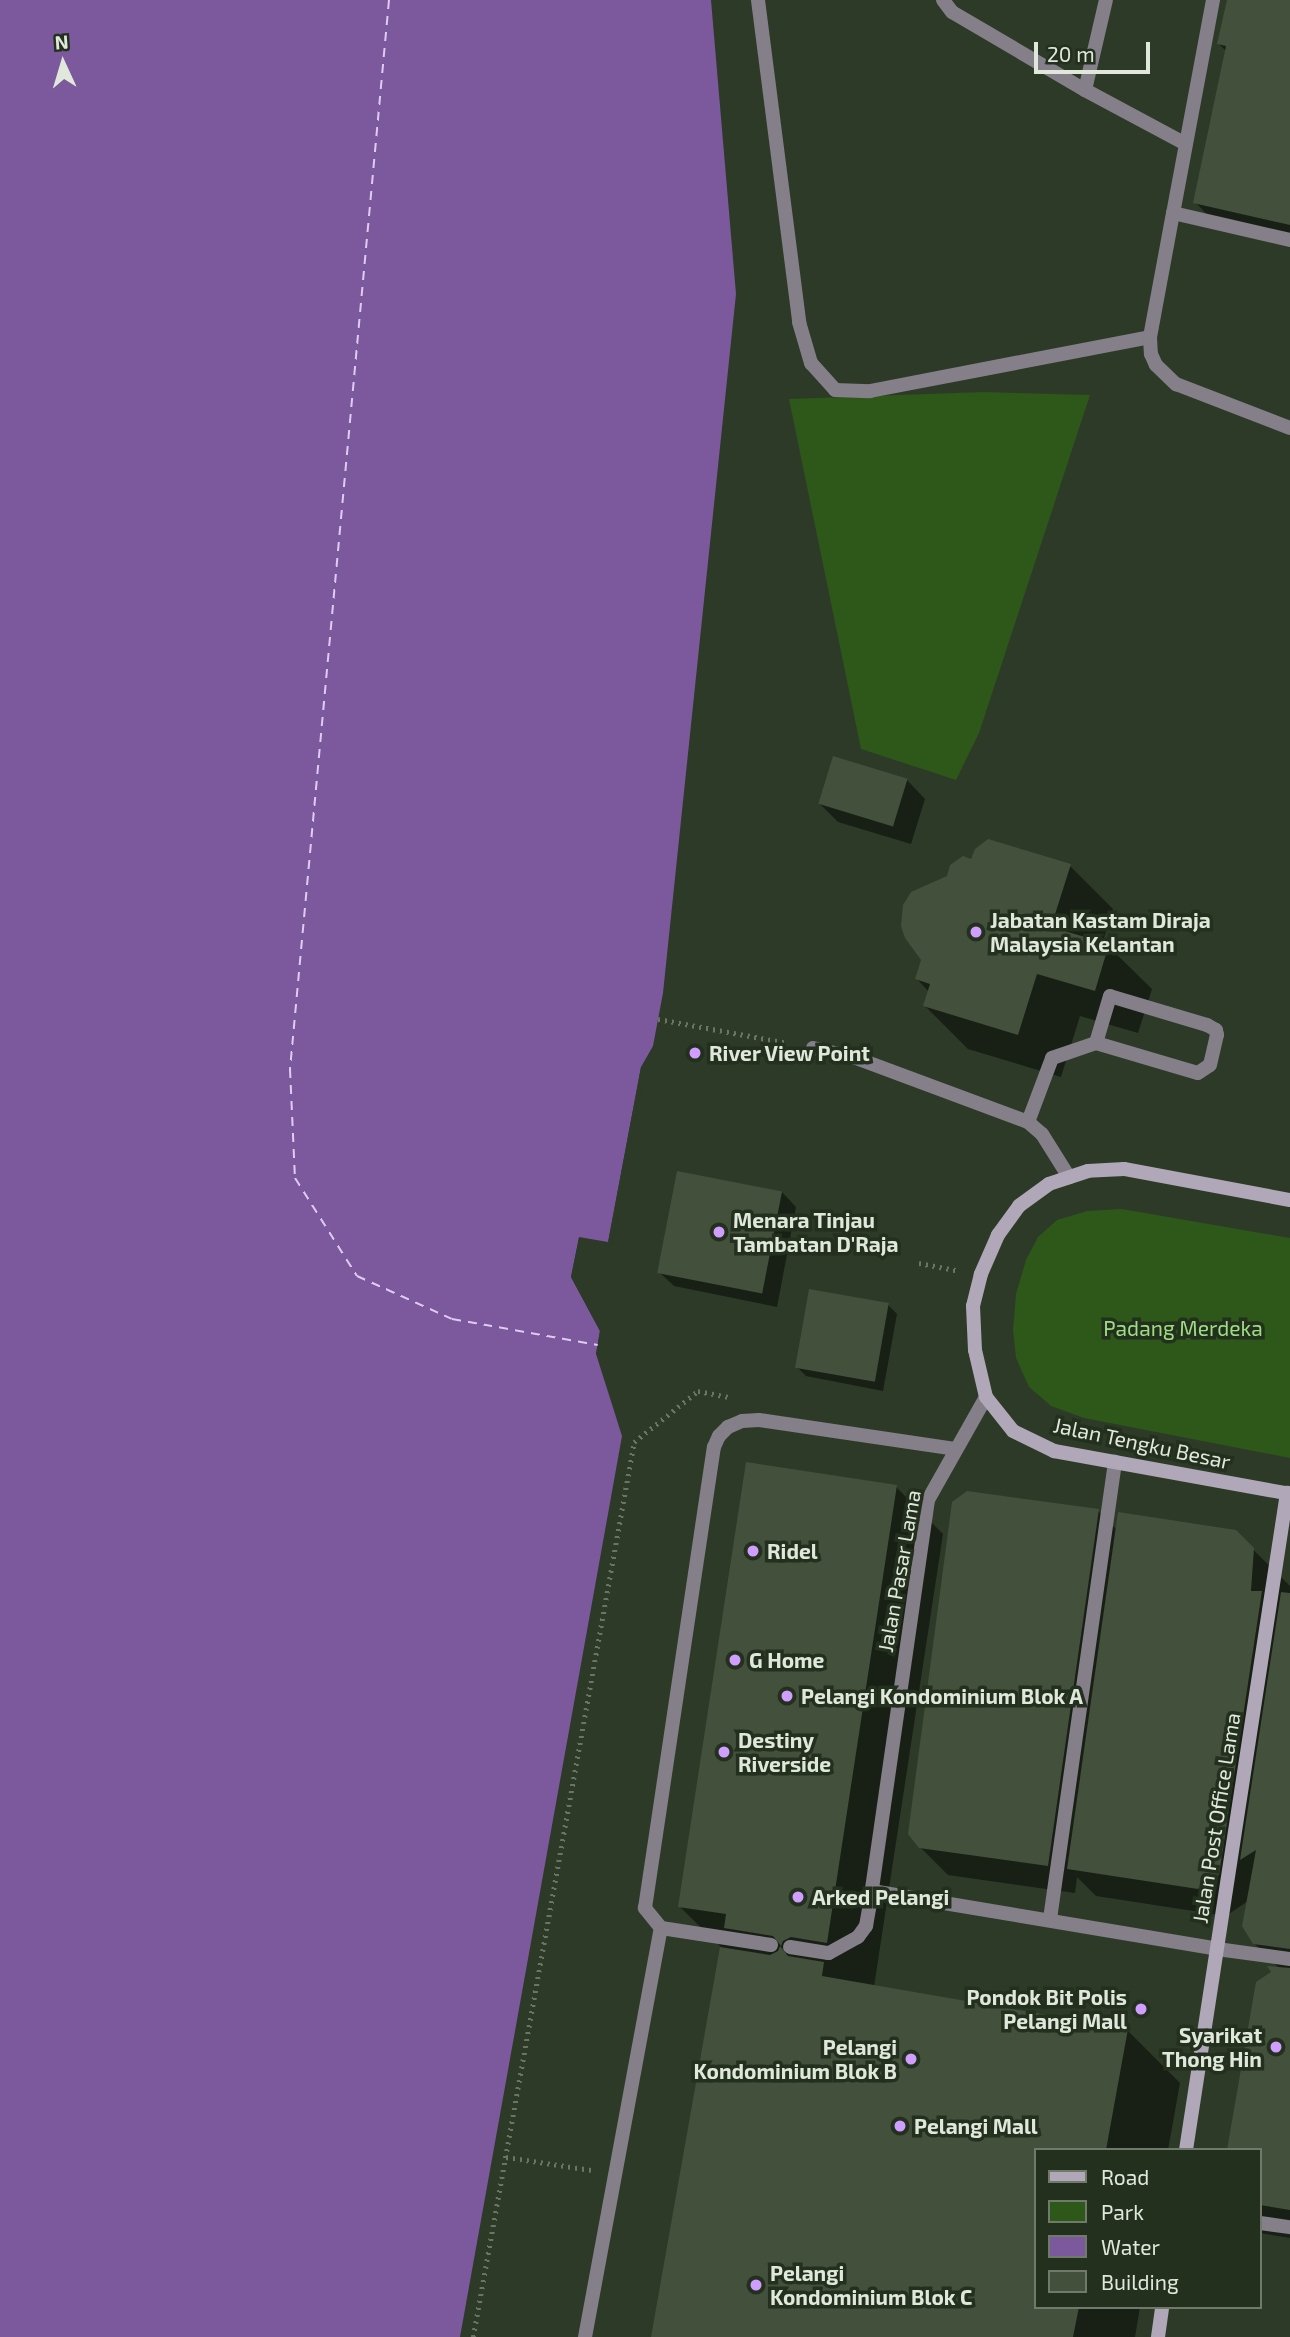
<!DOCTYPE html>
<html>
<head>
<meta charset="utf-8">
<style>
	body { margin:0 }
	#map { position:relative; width:1290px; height:2337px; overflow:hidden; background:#2d3a28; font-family:"Exo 2",sans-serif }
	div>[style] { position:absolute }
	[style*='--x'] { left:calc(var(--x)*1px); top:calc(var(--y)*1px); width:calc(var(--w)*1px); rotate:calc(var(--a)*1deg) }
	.green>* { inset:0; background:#2e571a }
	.water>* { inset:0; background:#7b599c }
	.pier>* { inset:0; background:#2d3a28 }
	.shadow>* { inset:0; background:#0007 }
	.ferry>* { height:2px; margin-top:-1px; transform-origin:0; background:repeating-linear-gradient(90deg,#deccf2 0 9px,transparent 0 16px) }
	.building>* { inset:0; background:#42503c; transform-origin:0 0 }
	.path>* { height:4.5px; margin-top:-2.25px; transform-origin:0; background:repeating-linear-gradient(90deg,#6a7565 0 2px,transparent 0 7px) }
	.lane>* { height:14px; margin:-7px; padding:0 7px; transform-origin:7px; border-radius:7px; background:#847f89 }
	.street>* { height:14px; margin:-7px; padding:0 7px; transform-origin:7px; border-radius:7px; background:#847f89 }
	.secondary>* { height:14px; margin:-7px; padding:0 7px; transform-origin:7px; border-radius:7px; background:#b0a8b8 }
	.dots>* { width:19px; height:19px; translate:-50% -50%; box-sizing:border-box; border:4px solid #23301e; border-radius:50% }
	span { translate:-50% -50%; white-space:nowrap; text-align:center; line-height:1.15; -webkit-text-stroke:7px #23301e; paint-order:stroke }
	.poi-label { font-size:21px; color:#e0e8dc; font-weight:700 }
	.left { translate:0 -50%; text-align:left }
	.right { translate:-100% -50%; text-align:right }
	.park-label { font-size:21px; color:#9dde82 }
	.street-label { font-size:21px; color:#e0e8dc }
	.legend { position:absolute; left:1034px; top:2148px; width:228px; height:161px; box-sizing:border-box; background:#23301e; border:2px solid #6f7a6a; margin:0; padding:9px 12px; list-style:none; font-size:21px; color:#e0e8dc }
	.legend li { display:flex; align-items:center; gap:14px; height:35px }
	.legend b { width:35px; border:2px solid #6f7a6a }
	.north { position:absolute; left:28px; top:28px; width:70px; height:70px; -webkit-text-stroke:5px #23301e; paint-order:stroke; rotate:356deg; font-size:19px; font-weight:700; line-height:28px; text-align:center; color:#e0e8dc }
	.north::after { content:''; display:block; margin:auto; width:24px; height:32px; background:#e0e8dc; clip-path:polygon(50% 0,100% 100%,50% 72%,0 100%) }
	.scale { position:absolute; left:1034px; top:42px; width:116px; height:32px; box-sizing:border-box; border:4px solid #e0e8dc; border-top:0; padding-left:9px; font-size:21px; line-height:24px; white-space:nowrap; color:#e0e8dc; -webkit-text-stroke:5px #23301e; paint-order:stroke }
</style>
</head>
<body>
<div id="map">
	<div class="green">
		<div style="clip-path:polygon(983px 392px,1090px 395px,979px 733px,956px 780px,861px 749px,789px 399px)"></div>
		<div style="clip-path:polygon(1122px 1209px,1290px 1238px,1290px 1458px,1084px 1418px,1051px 1406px,1029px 1387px,1016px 1358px,1013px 1330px,1016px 1294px,1026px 1260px,1038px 1237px,1057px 1220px,1087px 1211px)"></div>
	</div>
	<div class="water">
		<div style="clip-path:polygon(0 0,711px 0,736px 294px,663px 993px,653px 1046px,641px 1067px,608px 1243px,579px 1238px,571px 1277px,600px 1331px,596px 1354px,622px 1436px,460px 2337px,0 2337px)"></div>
	</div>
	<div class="pier">
		<div style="clip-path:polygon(641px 1067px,645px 1068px,612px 1244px,608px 1246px,581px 1241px,575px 1276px,604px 1330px,600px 1355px,596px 1354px,600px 1331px,571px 1277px,579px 1237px,608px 1242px)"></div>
	</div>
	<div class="shadow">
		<div style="clip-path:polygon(1228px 0,1290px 0,1290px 242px,1219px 227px,1195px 202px,1226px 51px,1219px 44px)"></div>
		<div style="clip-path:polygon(907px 780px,925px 799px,911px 844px,838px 822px,820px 804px)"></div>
		<div style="clip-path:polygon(973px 861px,1070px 866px,1113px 909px,1102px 944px,1108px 946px,1152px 989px,1138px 1033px,1080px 1016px,1061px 1077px,968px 1049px,925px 1006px,929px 992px,917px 979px,948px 877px)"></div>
		<div style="clip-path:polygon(782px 1192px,796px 1207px,777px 1307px,674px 1286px,659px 1272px)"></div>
		<div style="clip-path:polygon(888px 1305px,897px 1314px,883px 1391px,806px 1376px,797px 1367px)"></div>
		<div style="clip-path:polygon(896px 1487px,943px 1534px,874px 1987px,1127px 2030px,1180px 2083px,1168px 2150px,1036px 2150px,1036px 2307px,1140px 2307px,1135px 2337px,653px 2337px,722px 1948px,680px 1907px)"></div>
		<div style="clip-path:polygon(1098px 1511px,1117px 1530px,1235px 1532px,1290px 1586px,1290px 2238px,1260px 2233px,1260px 2150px,1273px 1972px,1280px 1969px,1254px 1943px,1248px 1901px,1226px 1916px,1096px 1896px,1077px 1877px,1075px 1893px,948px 1875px,920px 1847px)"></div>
	</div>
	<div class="ferry">
		<div style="--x:389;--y:0;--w:1074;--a:95.29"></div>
		<div style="--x:290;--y:1069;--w:109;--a:87.4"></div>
		<div style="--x:295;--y:1178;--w:116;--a:57.7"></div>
		<div style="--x:357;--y:1276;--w:104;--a:24.4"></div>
		<div style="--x:452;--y:1319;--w:148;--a:10.1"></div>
	</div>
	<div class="building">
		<div style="clip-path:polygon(1227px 0,1290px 0,1290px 225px,1193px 203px,1226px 46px,1217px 44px)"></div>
		<div style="left:833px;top:756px;width:78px;height:50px;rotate:17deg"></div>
		<div style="clip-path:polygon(988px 839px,1071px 864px,1051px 927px,1109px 944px,1095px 991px,1037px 974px,1018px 1035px,923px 1006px,930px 984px,915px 979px,921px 960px,905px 938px,901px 926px,903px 905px,911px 892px,947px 876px,950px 865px,963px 856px,971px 859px,975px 849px)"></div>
		<div style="left:677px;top:1171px;width:107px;height:104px;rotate:11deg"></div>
		<div style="left:809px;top:1289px;width:81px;height:80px;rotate:10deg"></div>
		<div style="clip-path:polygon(746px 1462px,897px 1485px,827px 1943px,791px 1937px,783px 1941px,781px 1946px,773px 1936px,724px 1928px,726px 1914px,678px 1907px)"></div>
		<div style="clip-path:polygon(967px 1491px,1099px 1509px,1048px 1866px,919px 1848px,908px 1834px,952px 1502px)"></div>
		<div style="clip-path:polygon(1118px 1512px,1236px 1530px,1254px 1548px,1251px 1591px,1262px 1591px,1219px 1875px,1198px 1889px,1067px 1869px)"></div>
		<div style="clip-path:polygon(1281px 1592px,1290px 1593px,1290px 1949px,1253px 1944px,1242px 1926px,1256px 1850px,1240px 1860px)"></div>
		<div style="clip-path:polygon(780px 1946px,788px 1956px,824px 1962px,822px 1976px,1128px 2029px,1106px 2150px,1036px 2150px,1036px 2307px,1079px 2307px,1073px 2337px,651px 2337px,720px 1947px,770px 1955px,778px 1951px)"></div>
		<div style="clip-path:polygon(1267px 1966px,1290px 1968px,1290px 2210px,1260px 2205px,1260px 2150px,1227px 2150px,1256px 1982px,1271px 1972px)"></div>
	</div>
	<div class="path">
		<div style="--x:658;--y:1019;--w:132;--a:10.5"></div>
		<div style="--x:919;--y:1263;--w:38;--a:11"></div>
		<div style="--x:506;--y:2157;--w:86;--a:8.7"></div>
		<div style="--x:473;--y:2337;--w:909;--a:-79.8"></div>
		<div style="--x:634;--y:1442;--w:82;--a:-38.6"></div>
		<div style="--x:698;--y:1391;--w:32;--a:11"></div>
	</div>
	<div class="lane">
		<div style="--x:758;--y:0;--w:325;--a:82.7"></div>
		<div style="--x:799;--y:322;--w:43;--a:73.7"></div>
		<div style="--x:811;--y:363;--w:36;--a:48"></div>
		<div style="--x:835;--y:390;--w:35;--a:2"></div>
		<div style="--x:870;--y:391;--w:285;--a:-10.9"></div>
		<div style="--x:943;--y:0;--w:15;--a:53"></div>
		<div style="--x:952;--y:12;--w:154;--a:30.4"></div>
		<div style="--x:1085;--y:90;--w:112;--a:28.2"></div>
		<div style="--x:1085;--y:90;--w:92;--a:-76.9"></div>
		<div style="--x:1173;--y:213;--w:126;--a:100.5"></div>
		<div style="--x:1150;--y:337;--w:17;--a:87"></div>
		<div style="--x:1151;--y:354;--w:12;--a:66"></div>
		<div style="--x:1156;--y:365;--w:28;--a:44"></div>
		<div style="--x:1176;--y:384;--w:122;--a:21.1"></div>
		<div style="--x:813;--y:1048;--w:44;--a:13.1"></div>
		<div style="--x:856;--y:1058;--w:184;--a:20.4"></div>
		<div style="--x:1028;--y:1122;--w:18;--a:41"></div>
		<div style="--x:1042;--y:1134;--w:51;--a:57.9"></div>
		<div style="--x:1028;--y:1122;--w:68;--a:-69.4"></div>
		<div style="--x:1052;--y:1058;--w:46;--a:-18.8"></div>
		<div style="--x:1096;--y:1043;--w:106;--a:16.4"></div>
		<div style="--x:1198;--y:1073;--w:14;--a:-34"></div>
		<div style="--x:1210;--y:1065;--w:31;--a:-77"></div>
		<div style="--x:1217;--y:1035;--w:5;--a:-101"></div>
		<div style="--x:1216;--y:1030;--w:10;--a:-151"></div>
		<div style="--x:1207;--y:1025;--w:101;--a:-163.4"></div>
		<div style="--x:1110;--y:996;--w:49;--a:106.6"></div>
		<div style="--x:1050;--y:1919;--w:462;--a:-81.9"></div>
		<div style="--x:771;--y:1945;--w:111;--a:-171.2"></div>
		<div style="--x:661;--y:1928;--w:26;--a:-129"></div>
		<div style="--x:645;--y:1908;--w:466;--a:-81.5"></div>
		<div style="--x:714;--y:1447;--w:12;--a:-66"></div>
		<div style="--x:719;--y:1436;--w:13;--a:-45"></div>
		<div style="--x:728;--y:1427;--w:15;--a:-23"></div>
		<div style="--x:742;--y:1421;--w:17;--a:-3"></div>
		<div style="--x:759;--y:1420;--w:198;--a:8.4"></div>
		<div style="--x:790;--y:1947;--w:39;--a:9"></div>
		<div style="--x:829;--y:1953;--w:33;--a:-29"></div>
		<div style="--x:858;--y:1937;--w:14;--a:-54"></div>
		<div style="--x:866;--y:1926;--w:36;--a:-80"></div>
		<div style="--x:1217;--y:1949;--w:74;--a:7.8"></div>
		<div style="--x:585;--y:2337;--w:416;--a:-79.5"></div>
	</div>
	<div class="street">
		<div style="--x:1213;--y:0;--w:217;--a:100.6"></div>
		<div style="--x:1173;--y:213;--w:120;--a:13"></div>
		<div style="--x:986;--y:1397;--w:118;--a:119.4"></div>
		<div style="--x:928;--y:1500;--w:395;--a:98.2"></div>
		<div style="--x:872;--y:1891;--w:350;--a:9.5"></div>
		<div style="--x:1260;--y:2223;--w:30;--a:8"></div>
	</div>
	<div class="secondary">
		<div style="--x:1290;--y:1200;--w:169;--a:-169.4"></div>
		<div style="--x:1124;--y:1169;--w:36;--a:177"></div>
		<div style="--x:1088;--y:1171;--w:41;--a:161.6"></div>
		<div style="--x:1049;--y:1184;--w:37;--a:144"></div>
		<div style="--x:1019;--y:1206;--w:36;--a:126"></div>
		<div style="--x:998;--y:1235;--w:43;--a:113.6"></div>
		<div style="--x:981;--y:1274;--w:33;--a:104"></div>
		<div style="--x:973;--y:1306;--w:44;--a:87.4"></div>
		<div style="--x:975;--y:1350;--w:48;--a:76.8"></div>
		<div style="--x:986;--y:1397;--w:43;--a:51.5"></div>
		<div style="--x:1013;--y:1431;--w:46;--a:26"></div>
		<div style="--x:1054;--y:1451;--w:240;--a:10.3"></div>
		<div style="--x:1186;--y:2150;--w:665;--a:-81.26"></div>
		<div style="--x:1158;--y:2337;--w:30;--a:-82"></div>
	</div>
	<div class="dots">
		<div style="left:976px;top:932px;background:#cf9eff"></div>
		<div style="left:695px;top:1053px;background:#cf9eff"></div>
		<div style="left:719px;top:1232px;background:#cf9eff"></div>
		<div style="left:753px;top:1551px;background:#cf9eff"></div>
		<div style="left:735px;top:1660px;background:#cf9eff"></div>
		<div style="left:787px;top:1696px;background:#cf9eff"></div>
		<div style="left:724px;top:1752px;background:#cf9eff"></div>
		<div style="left:798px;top:1897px;background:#cf9eff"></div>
		<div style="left:1141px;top:2009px;background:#cf9eff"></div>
		<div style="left:1276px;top:2047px;background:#cf9eff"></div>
		<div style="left:911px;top:2059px;background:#cf9eff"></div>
		<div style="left:900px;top:2126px;background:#cf9eff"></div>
		<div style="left:756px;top:2285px;background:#cf9eff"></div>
	</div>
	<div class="poi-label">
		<span class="left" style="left:990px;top:932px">Jabatan Kastam Diraja<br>Malaysia Kelantan</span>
		<span class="left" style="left:709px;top:1053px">River View Point</span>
		<span class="left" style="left:733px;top:1232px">Menara Tinjau<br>Tambatan D'Raja</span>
		<span class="left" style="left:767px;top:1551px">Ridel</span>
		<span class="left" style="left:749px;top:1660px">G Home</span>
		<span class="left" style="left:801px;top:1696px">Pelangi Kondominium Blok A</span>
		<span class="left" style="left:738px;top:1752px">Destiny<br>Riverside</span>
		<span class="left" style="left:812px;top:1897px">Arked Pelangi</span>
		<span class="right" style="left:1127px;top:2009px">Pondok Bit Polis<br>Pelangi Mall</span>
		<span class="right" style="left:1262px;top:2047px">Syarikat<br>Thong Hin</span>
		<span class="right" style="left:897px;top:2059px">Pelangi<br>Kondominium Blok B</span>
		<span class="left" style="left:914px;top:2126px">Pelangi Mall</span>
		<span class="left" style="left:770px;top:2285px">Pelangi<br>Kondominium Blok C</span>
	</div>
	<div class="park-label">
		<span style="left:1183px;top:1328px">Padang Merdeka</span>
	</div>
	<div class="street-label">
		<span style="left:1142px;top:1443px;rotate:12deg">Jalan Tengku Besar</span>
		<span style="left:899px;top:1571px;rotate:-80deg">Jalan Pasar Lama</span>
		<span style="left:1216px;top:1818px;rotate:-81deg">Jalan Post Office Lama</span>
	</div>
	<ul class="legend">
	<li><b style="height:9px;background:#b0a8b8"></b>Road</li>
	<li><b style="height:19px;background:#2e571a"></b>Park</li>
	<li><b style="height:19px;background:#7b599c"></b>Water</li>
	<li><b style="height:19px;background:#42503c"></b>Building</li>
	</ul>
	<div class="north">N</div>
	<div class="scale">20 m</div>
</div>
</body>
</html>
